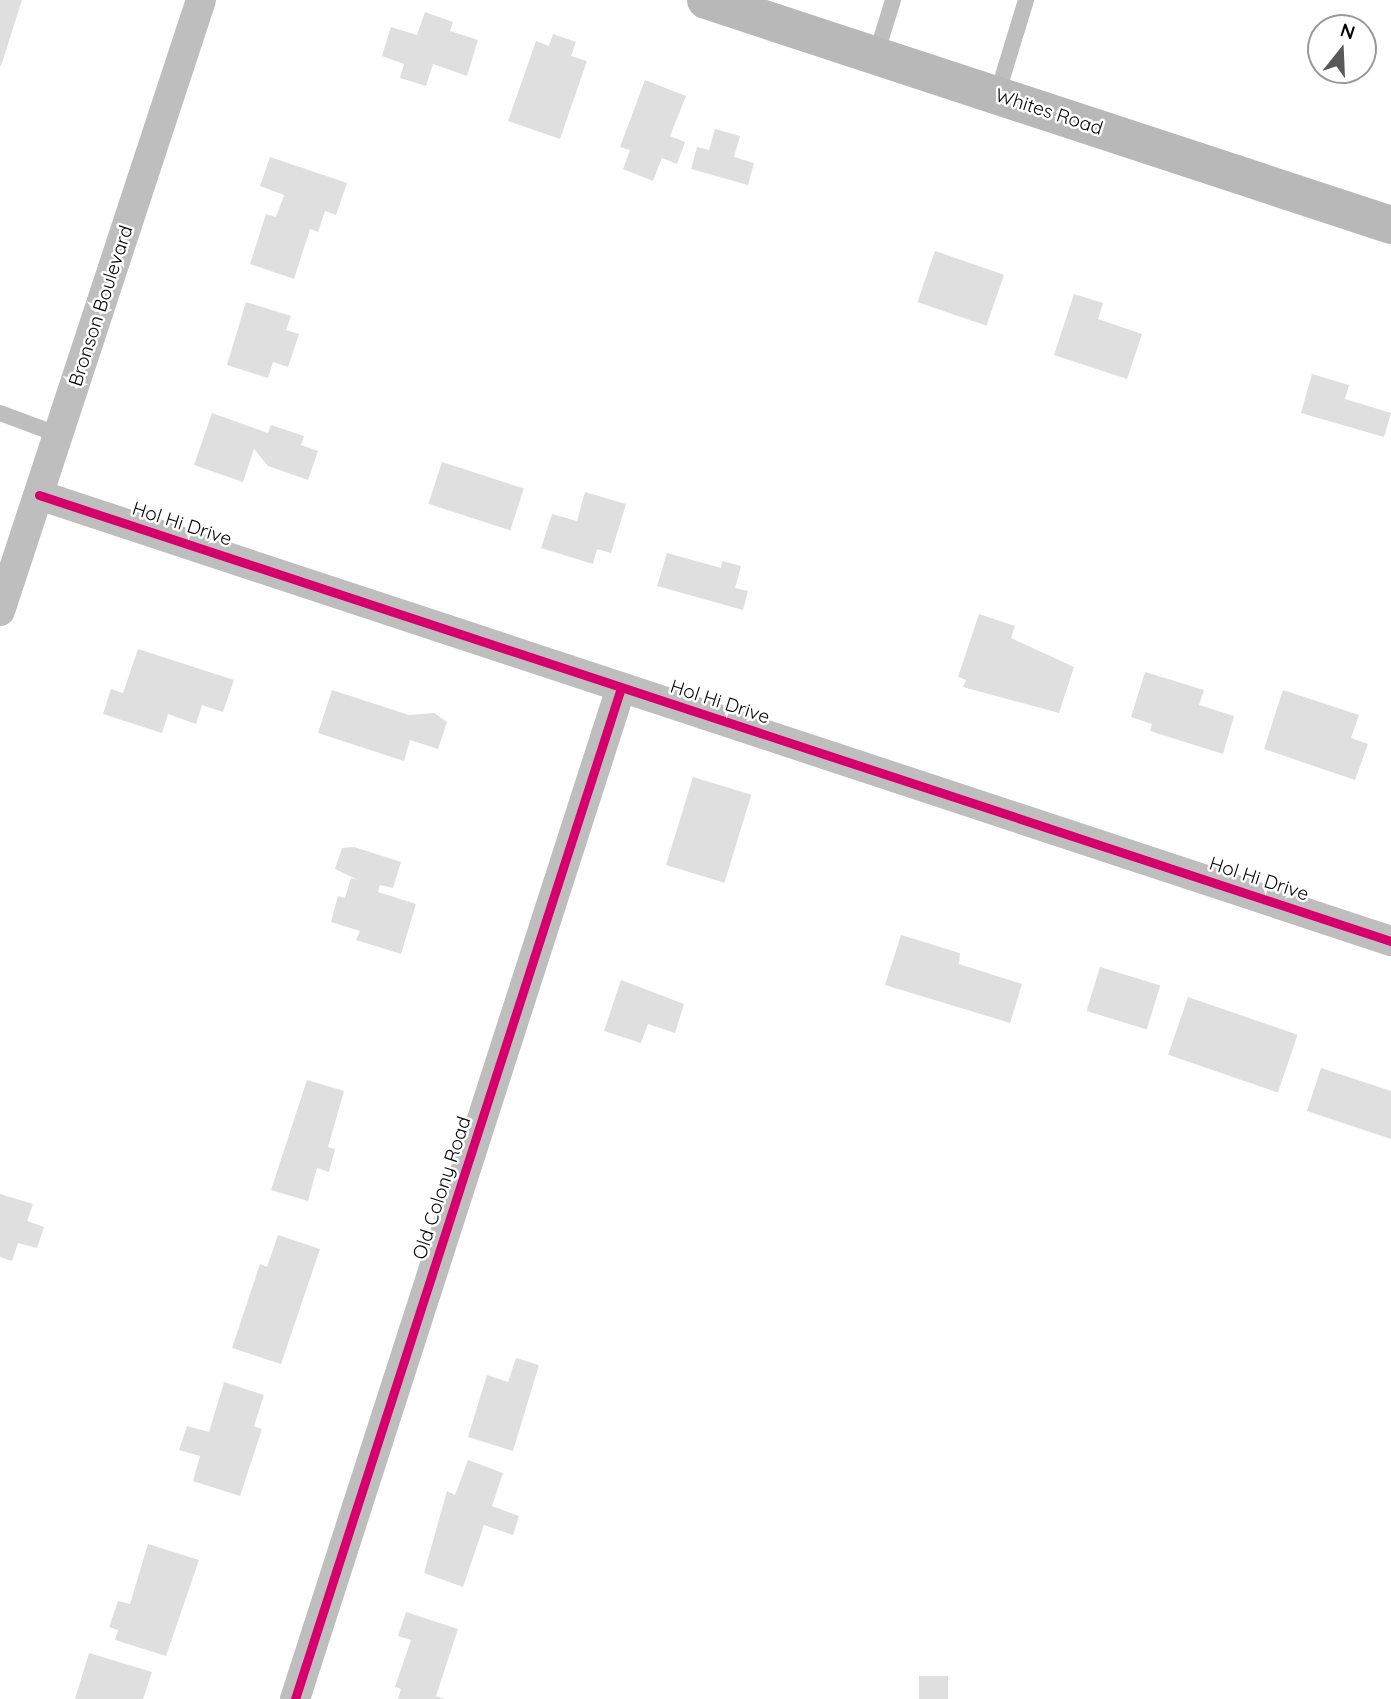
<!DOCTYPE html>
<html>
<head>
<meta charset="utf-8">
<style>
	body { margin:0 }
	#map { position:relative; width:1391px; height:1699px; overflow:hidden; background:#fff; font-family:Quicksand,sans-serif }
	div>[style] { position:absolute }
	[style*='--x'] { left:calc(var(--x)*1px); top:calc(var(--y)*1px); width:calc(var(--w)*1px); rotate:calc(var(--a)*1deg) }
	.building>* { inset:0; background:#dfdfdf; transform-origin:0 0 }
	.lane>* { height:16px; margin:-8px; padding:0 8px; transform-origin:8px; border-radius:8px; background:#bebebe }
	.street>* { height:30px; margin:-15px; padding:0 15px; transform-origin:15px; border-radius:15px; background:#bebebe }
	.secondary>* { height:38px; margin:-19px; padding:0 19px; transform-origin:19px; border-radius:19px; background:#b8b8b8 }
	.cycleway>* { height:9px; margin:-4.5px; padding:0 4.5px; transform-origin:4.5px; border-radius:4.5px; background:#d6006c }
	span { translate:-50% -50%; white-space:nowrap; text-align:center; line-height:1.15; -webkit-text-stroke:5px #fff; paint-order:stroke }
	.street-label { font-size:19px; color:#000 }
	.north { position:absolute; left:1307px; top:14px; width:70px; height:70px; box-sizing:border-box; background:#fff; border:2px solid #999; border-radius:50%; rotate:18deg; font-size:19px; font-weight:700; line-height:28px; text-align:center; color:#000 }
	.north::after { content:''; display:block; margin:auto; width:24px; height:32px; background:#595959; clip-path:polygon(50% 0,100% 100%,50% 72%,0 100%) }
</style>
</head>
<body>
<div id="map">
	<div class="building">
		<div style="clip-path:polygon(0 0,22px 0,1px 66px,0 66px)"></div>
		<div style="clip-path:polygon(425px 12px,453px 22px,450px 31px,478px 40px,467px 76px,433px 64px,426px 86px,400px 78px,404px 64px,382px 56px,391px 27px,417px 35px)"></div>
		<div style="clip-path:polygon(553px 34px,576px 42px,571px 56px,587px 61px,560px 139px,508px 121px,536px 41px,549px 46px)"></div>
		<div style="clip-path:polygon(645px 80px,686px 96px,670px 136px,685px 142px,677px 164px,662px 158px,653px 181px,623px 169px,630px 150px,620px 147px)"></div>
		<div style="clip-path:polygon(715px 129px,740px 136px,734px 157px,754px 163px,748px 185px,691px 169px,697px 147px,709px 150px)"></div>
		<div style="clip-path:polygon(270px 157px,347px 183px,336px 215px,325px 211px,318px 232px,310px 229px,294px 279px,250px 264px,266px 214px,276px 217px,284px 195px,260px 186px)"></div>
		<div style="left:935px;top:251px;width:73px;height:54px;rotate:19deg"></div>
		<div style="clip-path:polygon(1074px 294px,1103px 303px,1098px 319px,1142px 334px,1127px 379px,1054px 355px)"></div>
		<div style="clip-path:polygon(246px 302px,291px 316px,286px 330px,299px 334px,288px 367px,273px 362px,268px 378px,227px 365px)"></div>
		<div style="clip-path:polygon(1312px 374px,1349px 385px,1345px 399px,1391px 413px,1384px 437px,1301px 413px)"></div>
		<div style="clip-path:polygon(212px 413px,268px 433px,271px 425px,304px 436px,301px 445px,318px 451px,308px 480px,268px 466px,254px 449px,243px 482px,194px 465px)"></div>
		<div style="left:442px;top:462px;width:86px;height:44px;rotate:18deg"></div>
		<div style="clip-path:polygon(585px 492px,626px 504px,611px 553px,597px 549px,593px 564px,541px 548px,552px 514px,577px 521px)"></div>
		<div style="clip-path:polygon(667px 553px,721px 568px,722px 561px,741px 566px,735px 588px,748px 591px,743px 610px,657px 586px)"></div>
		<div style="clip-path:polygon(979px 614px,1015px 626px,1011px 638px,1074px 667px,1059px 713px,963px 687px,966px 680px,958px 677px)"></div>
		<div style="clip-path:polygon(138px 649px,234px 680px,223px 712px,202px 705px,196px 724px,168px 714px,162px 733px,103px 714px,111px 689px,123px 693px)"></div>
		<div style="clip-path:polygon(1145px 672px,1204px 690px,1199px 705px,1234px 716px,1223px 754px,1150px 731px,1152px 724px,1131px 717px)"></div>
		<div style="clip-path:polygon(332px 690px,409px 715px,434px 713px,447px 722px,438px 749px,410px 740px,404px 761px,318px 733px)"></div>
		<div style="clip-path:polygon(1283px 690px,1359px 715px,1351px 738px,1368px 744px,1355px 780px,1264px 749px)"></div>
		<div style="left:693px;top:777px;width:61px;height:92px;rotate:17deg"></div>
		<div style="clip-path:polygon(354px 847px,401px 862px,393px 888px,380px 885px,378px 892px,416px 904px,401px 954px,356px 940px,360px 931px,331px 922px,338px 896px,345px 898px,351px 878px,358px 880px,335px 869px,342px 848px)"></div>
		<div style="clip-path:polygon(901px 935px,960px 953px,959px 964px,1022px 984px,1010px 1023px,885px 985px)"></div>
		<div style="left:1100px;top:967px;width:63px;height:46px;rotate:17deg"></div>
		<div style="clip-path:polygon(621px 980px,684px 1004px,675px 1033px,648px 1024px,641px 1043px,604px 1031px)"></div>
		<div style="left:1188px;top:997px;width:116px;height:61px;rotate:19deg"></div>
		<div style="clip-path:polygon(1321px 1068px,1391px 1091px,1391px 1139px,1307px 1111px)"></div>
		<div style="clip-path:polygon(307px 1080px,344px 1091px,328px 1147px,335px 1149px,329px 1172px,317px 1168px,308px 1201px,271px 1190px)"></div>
		<div style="clip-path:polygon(0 1194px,33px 1204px,27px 1221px,44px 1227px,37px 1248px,18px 1243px,12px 1261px,0 1257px)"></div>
		<div style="clip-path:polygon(278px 1235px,320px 1249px,281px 1364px,232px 1348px,260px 1264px,267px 1267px)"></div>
		<div style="clip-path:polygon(516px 1358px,539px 1365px,513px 1451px,468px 1437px,487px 1375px,508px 1382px)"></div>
		<div style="clip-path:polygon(224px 1382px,264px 1395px,254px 1426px,262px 1429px,240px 1496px,193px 1481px,200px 1456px,179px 1450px,187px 1426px,209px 1432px)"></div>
		<div style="clip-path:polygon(468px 1460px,503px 1473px,492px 1506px,519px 1516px,513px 1535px,484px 1525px,463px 1587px,424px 1573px,447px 1491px,455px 1495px)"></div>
		<div style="clip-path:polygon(148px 1544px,199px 1560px,166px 1656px,115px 1640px,118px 1630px,109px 1627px,118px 1601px,130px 1604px)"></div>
		<div style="clip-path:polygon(406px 1612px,458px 1629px,436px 1696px,445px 1699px,398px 1699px,401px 1689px,395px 1687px,411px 1640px,398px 1636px)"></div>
		<div style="clip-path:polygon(89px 1653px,152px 1672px,143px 1699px,75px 1699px)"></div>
		<div style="left:919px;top:1676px;width:29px;height:23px"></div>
	</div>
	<div class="lane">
		<div style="--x:876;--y:55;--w:58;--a:-72.8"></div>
		<div style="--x:997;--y:95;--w:99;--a:-73"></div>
		<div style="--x:0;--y:413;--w:63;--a:20.4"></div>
	</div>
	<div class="street">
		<div style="--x:39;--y:495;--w:1424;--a:18.26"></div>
		<div style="--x:0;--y:611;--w:643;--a:-71.79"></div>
		<div style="--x:295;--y:1699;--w:1062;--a:-72.13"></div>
	</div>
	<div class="secondary">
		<div style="--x:706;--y:0;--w:721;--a:18.18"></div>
	</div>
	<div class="cycleway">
		<div style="--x:39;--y:495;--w:1424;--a:18.26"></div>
		<div style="--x:295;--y:1699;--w:1062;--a:-72.13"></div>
	</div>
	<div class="street-label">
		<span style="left:1049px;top:112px;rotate:18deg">Whites Road</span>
		<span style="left:101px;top:306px;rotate:-72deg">Bronson Boulevard</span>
		<span style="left:182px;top:524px;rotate:18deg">Hol Hi Drive</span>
		<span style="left:720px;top:702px;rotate:18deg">Hol Hi Drive</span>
		<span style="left:1259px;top:879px;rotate:18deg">Hol Hi Drive</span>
		<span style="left:442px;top:1188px;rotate:-72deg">Old Colony Road</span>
	</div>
	<div class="north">N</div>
</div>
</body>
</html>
